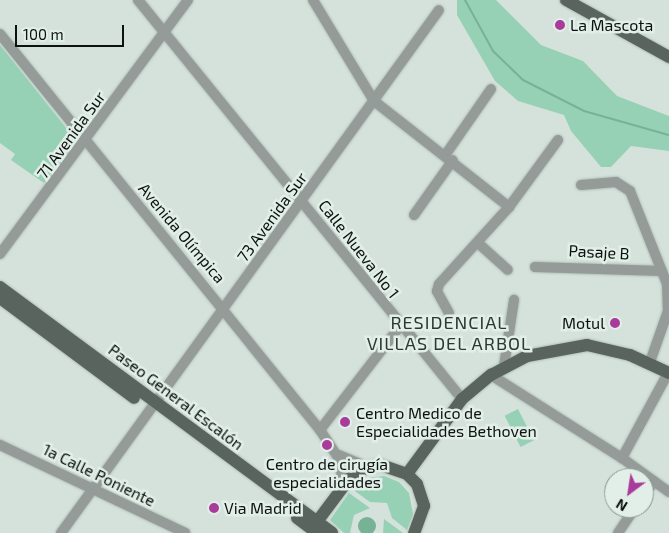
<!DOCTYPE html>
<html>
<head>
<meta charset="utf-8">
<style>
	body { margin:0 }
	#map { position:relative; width:669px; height:533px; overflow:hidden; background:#d4e2db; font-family:"Exo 2",sans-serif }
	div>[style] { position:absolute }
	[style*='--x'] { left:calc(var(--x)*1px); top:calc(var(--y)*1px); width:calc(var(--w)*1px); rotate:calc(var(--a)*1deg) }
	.green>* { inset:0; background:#97d1b5; transform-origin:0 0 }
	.water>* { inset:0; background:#77b296 }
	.round { border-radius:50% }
	.stream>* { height:2px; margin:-1px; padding:0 1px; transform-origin:1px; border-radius:1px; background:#77b296 }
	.roads { filter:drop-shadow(0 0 1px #b0bdb6) drop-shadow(0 0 1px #b0bdb6) }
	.minor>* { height:10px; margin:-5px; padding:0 5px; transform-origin:5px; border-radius:5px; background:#959b98 }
	.major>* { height:12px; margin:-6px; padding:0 6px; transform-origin:6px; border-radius:6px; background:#59645e }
	.dots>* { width:14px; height:14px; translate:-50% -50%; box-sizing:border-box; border:2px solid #e1efe8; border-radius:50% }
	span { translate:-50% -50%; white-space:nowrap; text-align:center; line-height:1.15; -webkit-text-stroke:5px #e1efe8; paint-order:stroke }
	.poi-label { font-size:16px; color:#0d120f }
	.left { translate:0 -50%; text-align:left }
	.right { translate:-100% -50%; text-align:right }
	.street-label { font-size:16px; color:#0d120f }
	.neighbourhood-label { font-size:18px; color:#2d3832; letter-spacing:1px }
	.north { position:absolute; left:604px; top:468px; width:50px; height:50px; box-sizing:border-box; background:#e1efe8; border:1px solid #8c9791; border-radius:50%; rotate:211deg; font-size:14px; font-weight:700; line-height:20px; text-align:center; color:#0d120f }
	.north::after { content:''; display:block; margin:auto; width:18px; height:22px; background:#a93b9a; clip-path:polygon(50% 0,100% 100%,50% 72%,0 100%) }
	.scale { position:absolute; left:15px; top:25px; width:109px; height:22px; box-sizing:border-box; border:2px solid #0d120f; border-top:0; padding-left:6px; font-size:15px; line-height:18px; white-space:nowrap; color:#0d120f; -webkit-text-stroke:4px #e1efe8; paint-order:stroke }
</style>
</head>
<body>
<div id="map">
	<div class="green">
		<div style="clip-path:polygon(457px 0,496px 0,541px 45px,583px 61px,617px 96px,669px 116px,669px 151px,631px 146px,611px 167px,601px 167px,571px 131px,564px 115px,518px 101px,495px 81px,457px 15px)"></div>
		<div style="clip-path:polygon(0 45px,75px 139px,44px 183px,11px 160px,15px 154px,0 143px)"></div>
		<div style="left:518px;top:409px;width:35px;height:15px;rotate:63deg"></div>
		<div style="clip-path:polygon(384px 476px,399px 482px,409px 493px,413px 514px,407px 530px,392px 518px,387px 503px,370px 502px,352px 489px,367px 478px)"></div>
		<div style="clip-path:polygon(349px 493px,370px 508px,354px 515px,350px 533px,344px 533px,330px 520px)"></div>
		<div style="clip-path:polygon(384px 519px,403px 533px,383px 533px)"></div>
	</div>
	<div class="water">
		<div class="round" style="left:358px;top:517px;width:18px;height:18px"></div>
	</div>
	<div class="stream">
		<div style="--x:465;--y:0;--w:58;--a:61.2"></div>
		<div style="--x:493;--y:51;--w:42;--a:44"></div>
		<div style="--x:523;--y:80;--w:68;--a:26.9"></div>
		<div style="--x:584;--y:111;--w:88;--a:15.8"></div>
	</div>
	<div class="roads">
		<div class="minor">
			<div style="--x:138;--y:0;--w:514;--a:50.92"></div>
			<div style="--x:313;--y:0;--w:118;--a:58.9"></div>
			<div style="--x:374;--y:101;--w:172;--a:38.1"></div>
			<div style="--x:0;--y:34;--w:509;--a:51.06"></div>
			<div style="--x:320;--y:430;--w:42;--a:56.7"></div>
			<div style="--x:343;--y:465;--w:21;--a:101"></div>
			<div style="--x:446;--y:154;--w:79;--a:-55.3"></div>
			<div style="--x:581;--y:185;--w:35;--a:-5"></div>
			<div style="--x:616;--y:182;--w:17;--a:33"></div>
			<div style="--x:630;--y:191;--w:100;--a:68.3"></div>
			<div style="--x:667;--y:284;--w:27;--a:88"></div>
			<div style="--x:668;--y:311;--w:51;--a:109.5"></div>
			<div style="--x:414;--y:215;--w:67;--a:-54.7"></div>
			<div style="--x:478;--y:243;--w:40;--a:42"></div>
			<div style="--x:0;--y:254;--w:316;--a:-53.5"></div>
			<div style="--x:535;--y:267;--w:127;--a:1.8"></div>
			<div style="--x:449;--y:313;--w:25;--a:-119"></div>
			<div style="--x:437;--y:291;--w:7;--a:-74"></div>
			<div style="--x:439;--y:284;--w:104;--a:-47.7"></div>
			<div style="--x:509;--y:207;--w:83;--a:-53.8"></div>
			<div style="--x:504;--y:366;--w:67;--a:-81.4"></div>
			<div style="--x:668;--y:373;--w:97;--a:118.4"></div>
			<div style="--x:622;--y:458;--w:58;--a:35.9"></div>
			<div style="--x:491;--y:375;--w:155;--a:32.4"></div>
			<div style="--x:320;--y:430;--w:131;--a:-52.4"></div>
			<div style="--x:0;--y:445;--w:205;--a:25.4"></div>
			<div style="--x:339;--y:455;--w:30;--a:23"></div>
			<div style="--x:644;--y:495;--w:17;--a:-54"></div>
			<div style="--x:61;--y:533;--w:645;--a:-54.14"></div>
			<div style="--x:618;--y:533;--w:30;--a:-56"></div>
		</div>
		<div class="major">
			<div style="--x:566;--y:0;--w:118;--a:29"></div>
			<div style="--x:0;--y:287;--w:413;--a:36.5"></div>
			<div style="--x:0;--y:298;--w:167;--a:36.7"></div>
			<div style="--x:407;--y:474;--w:93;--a:-53.7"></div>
			<div style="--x:462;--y:399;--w:38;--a:-40"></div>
			<div style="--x:491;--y:375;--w:41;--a:-27.8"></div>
			<div style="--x:527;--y:356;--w:61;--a:-10.4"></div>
			<div style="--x:587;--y:345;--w:44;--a:13.1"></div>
			<div style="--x:630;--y:355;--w:43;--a:24.8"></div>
			<div style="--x:297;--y:518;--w:25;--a:37"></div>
			<div style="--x:313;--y:527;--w:60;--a:-53.1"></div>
			<div style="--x:349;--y:479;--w:22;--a:-34"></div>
			<div style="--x:367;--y:467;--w:14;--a:-8"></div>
			<div style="--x:381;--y:465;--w:28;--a:19"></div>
			<div style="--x:407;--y:474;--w:14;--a:45"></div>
			<div style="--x:417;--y:484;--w:23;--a:72"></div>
			<div style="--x:424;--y:506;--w:29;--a:110"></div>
		</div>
	</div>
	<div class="dots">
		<div style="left:560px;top:25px;background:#a93b9a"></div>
		<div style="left:615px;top:323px;background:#a93b9a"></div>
		<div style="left:345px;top:422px;background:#a93b9a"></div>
		<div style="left:327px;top:445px;background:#a93b9a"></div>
		<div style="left:214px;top:508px;background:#a93b9a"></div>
	</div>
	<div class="poi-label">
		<span class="left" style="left:570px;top:25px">La Mascota</span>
		<span class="right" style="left:605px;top:323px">Motul</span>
		<span class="left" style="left:356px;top:422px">Centro Medico de<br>Especialidades Bethoven</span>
		<span style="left:327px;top:473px">Centro de cirugía<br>especialidades</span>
		<span class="left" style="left:224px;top:508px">Via Madrid</span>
	</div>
	<div class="street-label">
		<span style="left:71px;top:135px;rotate:-54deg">71 Avenida Sur</span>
		<span style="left:272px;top:217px;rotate:-54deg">73 Avenida Sur</span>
		<span style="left:182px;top:233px;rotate:50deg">Avenida Olímpica</span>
		<span style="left:359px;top:249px;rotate:52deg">Calle Nueva No 1</span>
		<span style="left:599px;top:252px;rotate:3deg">Pasaje B</span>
		<span style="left:176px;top:397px;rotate:37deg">Paseo General Escalón</span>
		<span style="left:99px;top:475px;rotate:26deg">1a Calle Poniente</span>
	</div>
	<div class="neighbourhood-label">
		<span style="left:449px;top:333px">RESIDENCIAL<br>VILLAS DEL ARBOL</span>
	</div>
	<div class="north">N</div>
	<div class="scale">100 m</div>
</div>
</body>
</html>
